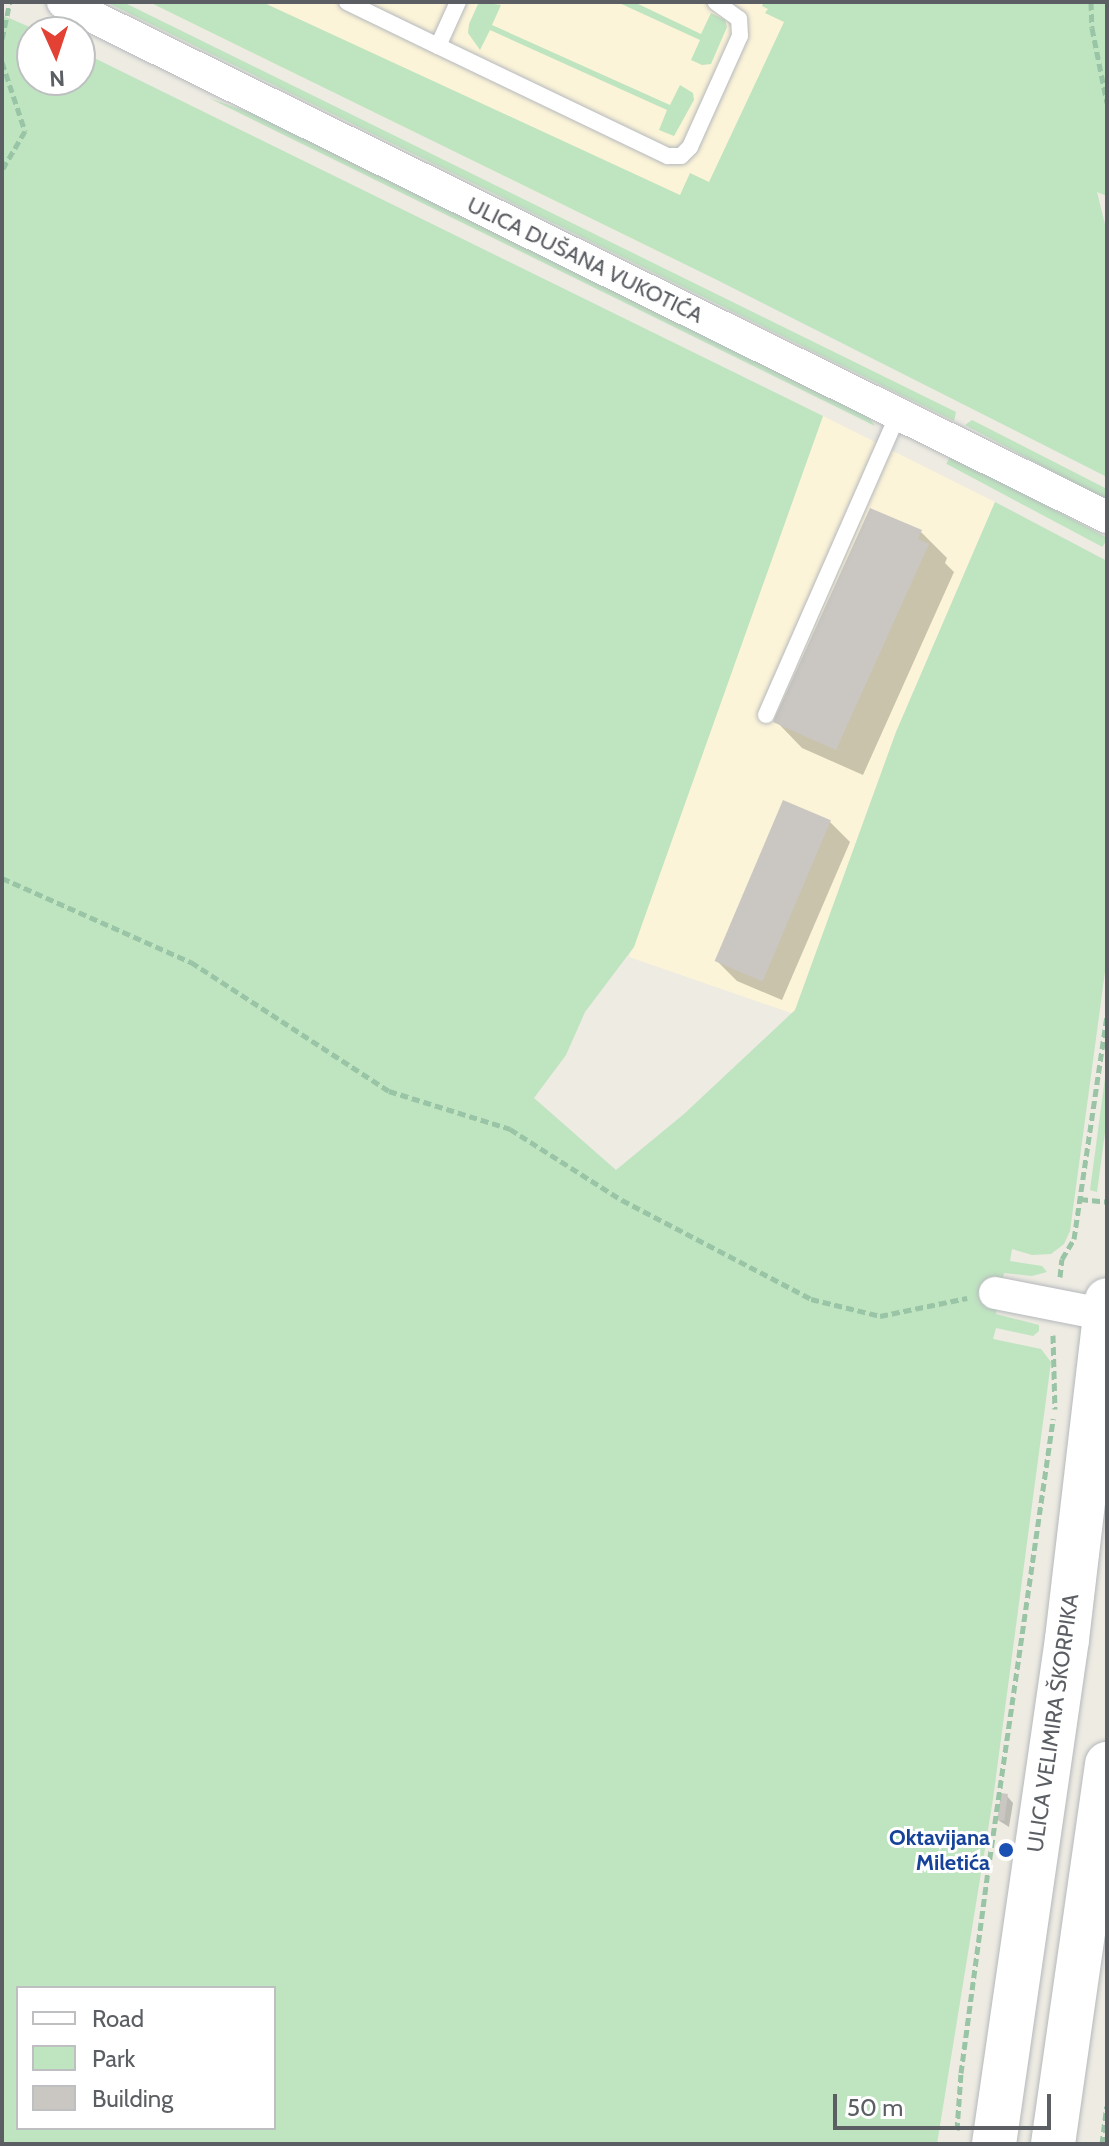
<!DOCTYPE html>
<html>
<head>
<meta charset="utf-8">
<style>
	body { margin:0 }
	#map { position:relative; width:1109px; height:2146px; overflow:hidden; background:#edebe2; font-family:Cabin,sans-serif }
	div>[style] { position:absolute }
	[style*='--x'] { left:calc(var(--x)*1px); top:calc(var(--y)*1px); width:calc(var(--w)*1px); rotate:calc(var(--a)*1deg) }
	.commercial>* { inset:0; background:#fcf4d8 }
	.green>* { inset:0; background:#bfe4c0; transform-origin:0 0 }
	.shadow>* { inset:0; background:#0003 }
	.building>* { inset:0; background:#cac7c2; transform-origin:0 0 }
	.path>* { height:5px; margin-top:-2.5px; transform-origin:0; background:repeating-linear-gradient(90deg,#99c4a5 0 8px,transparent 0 12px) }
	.roads { filter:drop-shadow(0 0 2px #b5b8bc) drop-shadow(0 0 2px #b5b8bc) }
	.service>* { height:16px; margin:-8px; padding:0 8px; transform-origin:8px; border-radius:8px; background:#fff }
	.minor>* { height:32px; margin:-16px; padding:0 16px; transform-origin:16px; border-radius:16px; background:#fff }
	.secondary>* { height:44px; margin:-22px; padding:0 22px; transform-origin:22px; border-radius:22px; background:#fff }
	.dots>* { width:22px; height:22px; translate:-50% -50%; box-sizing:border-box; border:4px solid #fff; border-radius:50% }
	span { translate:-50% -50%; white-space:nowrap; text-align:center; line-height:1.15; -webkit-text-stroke:6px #fff; paint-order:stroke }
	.street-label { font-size:22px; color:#5b5e63 }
	.transit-label { font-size:22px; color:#164399; font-weight:700 }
	.right { translate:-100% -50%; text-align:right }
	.frame { position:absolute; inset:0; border:4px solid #5b5e63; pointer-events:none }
	.legend { position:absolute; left:16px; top:1986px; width:260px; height:144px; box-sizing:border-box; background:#fff; border:2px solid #bdbfc1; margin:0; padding:10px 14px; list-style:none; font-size:24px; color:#5b5e63 }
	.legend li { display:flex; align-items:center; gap:16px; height:40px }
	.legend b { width:40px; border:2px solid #bdbfc1 }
	.north { position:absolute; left:16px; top:16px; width:80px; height:80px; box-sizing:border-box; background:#fff; border:2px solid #bdbfc1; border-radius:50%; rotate:177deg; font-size:22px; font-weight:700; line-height:32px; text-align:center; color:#5b5e63 }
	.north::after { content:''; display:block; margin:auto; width:28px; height:36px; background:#e24133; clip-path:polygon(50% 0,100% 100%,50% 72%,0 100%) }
	.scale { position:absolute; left:833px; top:2094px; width:218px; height:36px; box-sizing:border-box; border:4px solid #5b5e63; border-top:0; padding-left:10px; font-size:24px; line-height:28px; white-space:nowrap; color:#5b5e63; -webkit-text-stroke:6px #fff; paint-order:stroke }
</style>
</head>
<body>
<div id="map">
	<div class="commercial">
		<div style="clip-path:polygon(149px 2px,856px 2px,721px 282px)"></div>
		<div style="clip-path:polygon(823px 416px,995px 502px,896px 732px,794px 1014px,629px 957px)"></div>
	</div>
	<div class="green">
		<div style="clip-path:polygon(106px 2px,123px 2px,956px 412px,954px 421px)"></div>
		<div style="clip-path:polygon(149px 2px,262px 2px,680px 195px,690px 173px,709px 182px,784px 22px,765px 13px,768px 9px,762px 6px,764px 2px,1107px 2px,1107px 196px,1097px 192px,1107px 232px,1107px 477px,721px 282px)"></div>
		<div style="clip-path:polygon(479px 2px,501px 5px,492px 25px,670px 105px,680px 85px,693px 93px,694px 100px,674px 136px,659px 130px,667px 110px,490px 30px,480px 50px,468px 33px,469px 24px)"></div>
		<div style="clip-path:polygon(617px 2px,634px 2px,701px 34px,711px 13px,725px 20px,727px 27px,711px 64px,702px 65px,691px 60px,700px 40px)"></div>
		<div style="clip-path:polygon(evenodd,2px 15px,41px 32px,32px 32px,32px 80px,80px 80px,80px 51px,823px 416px,634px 947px,585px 1012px,566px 1055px,534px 1098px,616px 1170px,684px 1114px,795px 1010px,896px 732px,995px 502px,1107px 561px,1107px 957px,1070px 1231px,1064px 1244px,1051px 1254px,1032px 1255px,1012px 1249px,1010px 1261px,1042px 1266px,1047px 1272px,1032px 1276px,1004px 1273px,996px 1314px,1039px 1325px,1039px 1331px,1033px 1336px,996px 1328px,993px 1339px,1041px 1349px,1051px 1362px,993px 1799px,937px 2144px,2px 2144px,2px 15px,18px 1988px,274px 1988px,274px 2128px,18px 2128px,18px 1988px)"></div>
		<div style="clip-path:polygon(209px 98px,276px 122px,864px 411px,875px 426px)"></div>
		<div style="clip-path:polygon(972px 420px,1107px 489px,1107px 500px,965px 425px)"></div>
		<div style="left:951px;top:455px;width:177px;height:10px;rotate:28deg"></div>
		<div style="clip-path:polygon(1107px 1063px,1107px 1118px,1097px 1192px,1090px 1190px)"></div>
	</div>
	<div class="shadow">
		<div style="clip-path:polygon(921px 532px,947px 558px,945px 563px,954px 572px,863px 775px,802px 748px,776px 721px)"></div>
		<div style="clip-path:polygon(829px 821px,850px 842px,782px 1000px,737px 981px,717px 961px)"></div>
		<div style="clip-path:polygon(1007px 1796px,1013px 1803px,1009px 1827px,998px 1820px)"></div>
	</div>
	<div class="building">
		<div style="clip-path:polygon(870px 508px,922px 530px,918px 539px,929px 544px,836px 750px,773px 722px)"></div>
		<div style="left:783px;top:800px;width:52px;height:175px;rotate:23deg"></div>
		<div style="left:1001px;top:1793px;width:7px;height:27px;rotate:8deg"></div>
	</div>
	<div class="path">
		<div style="--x:1091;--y:2;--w:26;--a:88"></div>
		<div style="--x:1092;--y:28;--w:76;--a:78.7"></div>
		<div style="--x:2;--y:39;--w:38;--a:-78"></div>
		<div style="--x:2;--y:62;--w:73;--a:71.6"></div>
		<div style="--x:25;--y:131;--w:45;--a:120.5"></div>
		<div style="--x:2;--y:878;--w:207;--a:24"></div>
		<div style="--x:191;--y:962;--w:236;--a:33.1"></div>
		<div style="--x:389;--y:1091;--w:127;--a:17.4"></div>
		<div style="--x:510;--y:1129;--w:133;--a:32.4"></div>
		<div style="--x:622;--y:1200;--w:213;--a:27.6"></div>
		<div style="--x:811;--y:1299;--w:71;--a:13.8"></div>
		<div style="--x:880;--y:1316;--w:89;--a:-11.7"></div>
		<div style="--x:1080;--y:1199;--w:27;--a:6"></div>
		<div style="--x:1060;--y:1277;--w:18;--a:-84"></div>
		<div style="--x:1062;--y:1259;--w:23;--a:-59"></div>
		<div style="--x:1074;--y:1239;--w:225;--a:-81.6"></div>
		<div style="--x:1053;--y:1335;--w:74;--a:88.5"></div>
		<div style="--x:957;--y:2130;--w:57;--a:-86"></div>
		<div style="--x:961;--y:2073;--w:204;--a:-82.4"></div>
		<div style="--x:988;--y:1871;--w:457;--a:-81.8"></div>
		<div style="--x:1102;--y:2144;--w:38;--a:-83"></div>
	</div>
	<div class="roads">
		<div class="service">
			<div style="--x:347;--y:2;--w:101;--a:25.8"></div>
			<div style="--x:438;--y:46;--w:48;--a:-65.6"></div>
			<div style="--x:438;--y:46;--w:255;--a:25.6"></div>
			<div style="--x:668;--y:156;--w:13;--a:0"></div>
			<div style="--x:681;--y:156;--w:13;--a:-45"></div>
			<div style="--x:690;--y:147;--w:122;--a:-65.8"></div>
			<div style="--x:740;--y:36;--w:17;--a:-93"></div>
			<div style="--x:739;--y:19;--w:29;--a:-144"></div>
			<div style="--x:766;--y:715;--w:329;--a:-66.3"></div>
		</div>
		<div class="minor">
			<div style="--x:63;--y:2;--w:1164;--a:26.26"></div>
			<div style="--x:995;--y:1293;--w:114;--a:11.1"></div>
		</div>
		<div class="secondary">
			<div style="--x:994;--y:2144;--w:510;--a:-81.77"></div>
			<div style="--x:1067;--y:1639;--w:341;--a:-83.3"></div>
			<div style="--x:1053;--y:2144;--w:384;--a:-81.9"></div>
		</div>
	</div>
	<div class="dots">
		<div style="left:1006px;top:1850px;background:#1a4fb4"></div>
	</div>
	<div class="street-label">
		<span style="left:585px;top:260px;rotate:26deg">ULICA DUŠANA VUKOTIĆA</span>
		<span style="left:1053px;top:1723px;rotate:-82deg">ULICA VELIMIRA ŠKORPIKA</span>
	</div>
	<div class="transit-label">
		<span class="right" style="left:990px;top:1850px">Oktavijana<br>Miletića</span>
	</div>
	<div class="frame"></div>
	<ul class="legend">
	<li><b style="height:10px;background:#fff"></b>Road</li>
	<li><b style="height:22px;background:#bfe4c0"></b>Park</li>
	<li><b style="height:22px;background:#cac7c2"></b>Building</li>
	</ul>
	<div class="north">N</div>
	<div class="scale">50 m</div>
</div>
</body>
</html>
